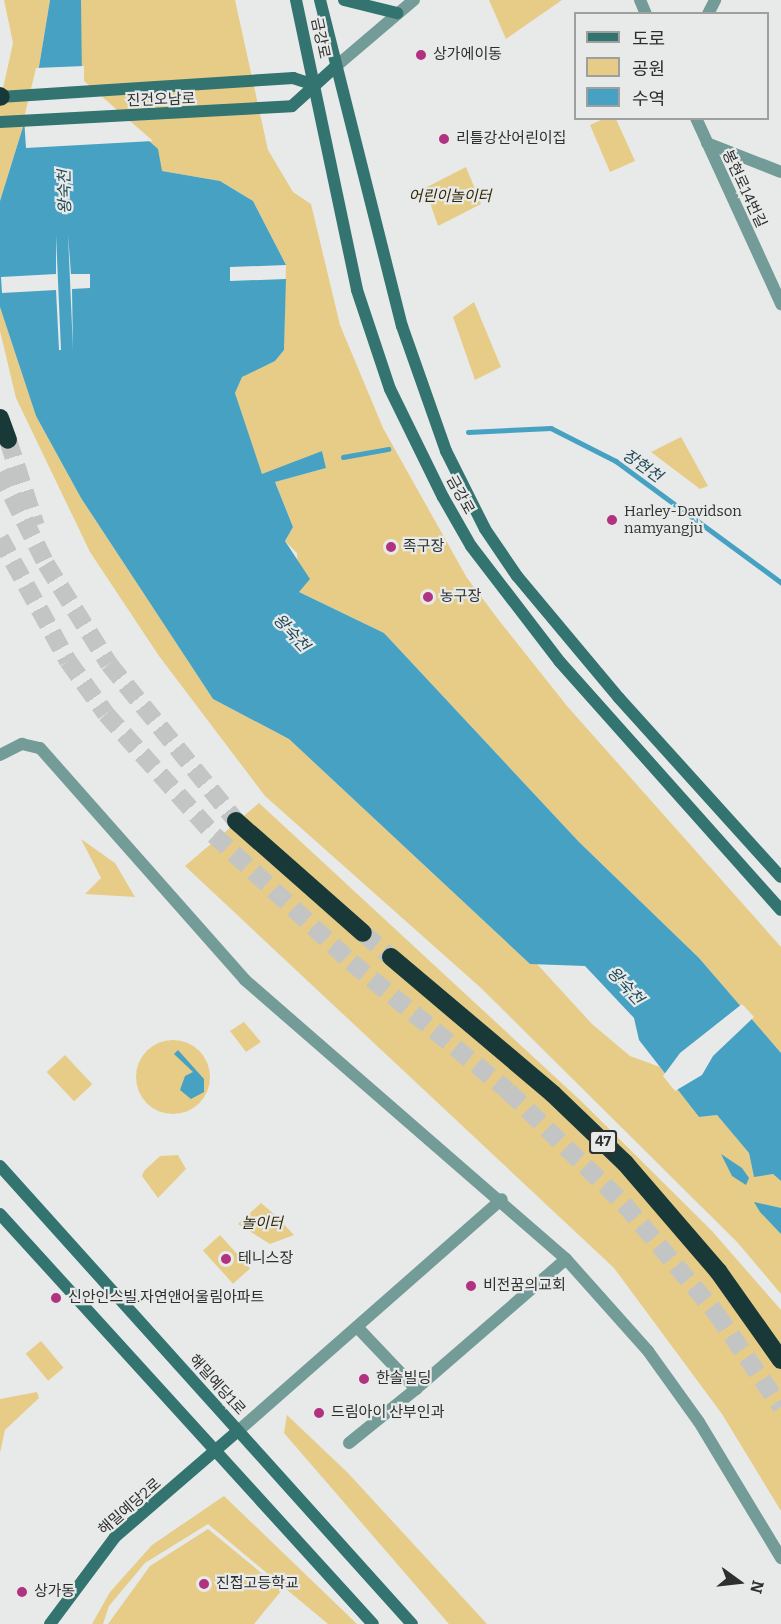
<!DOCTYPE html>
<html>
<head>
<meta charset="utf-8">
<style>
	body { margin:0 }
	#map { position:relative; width:781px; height:1624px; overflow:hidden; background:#e7eae8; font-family:Bitter,"Noto Sans KR",serif }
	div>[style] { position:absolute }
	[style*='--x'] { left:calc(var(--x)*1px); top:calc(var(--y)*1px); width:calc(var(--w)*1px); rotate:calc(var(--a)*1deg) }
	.green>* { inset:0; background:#e7cc88; transform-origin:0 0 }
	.round { border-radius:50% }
	.water>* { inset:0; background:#46a1c2 }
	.pier>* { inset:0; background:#e7eae8 }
	.stream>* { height:4.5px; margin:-2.25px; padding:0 2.25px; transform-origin:2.25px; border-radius:2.25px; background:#46a1c2 }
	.highway-tunnel>* { height:18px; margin-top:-9px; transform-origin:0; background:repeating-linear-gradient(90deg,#c2c5c3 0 18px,transparent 0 27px) }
	.street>* { height:12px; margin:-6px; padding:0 6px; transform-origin:6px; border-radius:6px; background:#739b98 }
	.secondary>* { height:12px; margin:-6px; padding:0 6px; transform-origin:6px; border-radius:6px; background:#337471 }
	.highway>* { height:18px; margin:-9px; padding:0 9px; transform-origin:9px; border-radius:9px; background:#183938 }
	.dots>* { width:16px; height:16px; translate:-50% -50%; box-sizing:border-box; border:3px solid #e7eae8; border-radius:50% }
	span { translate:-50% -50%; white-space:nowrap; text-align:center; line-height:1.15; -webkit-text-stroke:4.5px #e7eae8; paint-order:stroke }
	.shield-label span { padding:2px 4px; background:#e7eae8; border:2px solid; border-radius:4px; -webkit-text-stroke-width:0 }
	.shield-label { font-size:14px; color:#2e302f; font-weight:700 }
	.street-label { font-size:15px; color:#2e302f }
	.poi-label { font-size:15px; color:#2e302f }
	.left { translate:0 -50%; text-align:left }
	.park-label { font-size:15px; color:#352908; font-style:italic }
	.water-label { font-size:16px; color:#224958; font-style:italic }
	.legend { position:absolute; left:574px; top:12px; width:195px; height:108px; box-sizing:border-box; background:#e7eae8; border:2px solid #9da09e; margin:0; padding:8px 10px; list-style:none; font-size:18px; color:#2e302f }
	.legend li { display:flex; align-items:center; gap:12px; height:30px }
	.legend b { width:30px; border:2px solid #9da09e }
	.north { position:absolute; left:709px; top:1552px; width:60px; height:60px; -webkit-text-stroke:4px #e7eae8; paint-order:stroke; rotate:105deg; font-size:16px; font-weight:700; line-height:24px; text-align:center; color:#2e302f }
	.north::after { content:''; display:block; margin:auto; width:21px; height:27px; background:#2e302f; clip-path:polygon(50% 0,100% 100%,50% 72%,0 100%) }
</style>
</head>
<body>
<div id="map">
	<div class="green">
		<div style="clip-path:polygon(4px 0,50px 0,36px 85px,0 201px,0 102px,13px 43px)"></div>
		<div style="clip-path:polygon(81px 0,235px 0,268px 150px,293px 192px,311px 204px,340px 325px,383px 428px,467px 578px,501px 623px,567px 706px,781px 947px,781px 1053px,699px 958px,579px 842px,384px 633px,299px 592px,297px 553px,285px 541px,293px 527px,275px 482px,326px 468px,322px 451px,262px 475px,235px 393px,242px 376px,275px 361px,284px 350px,286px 265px,253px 201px,220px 181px,162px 171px,81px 82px)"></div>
		<div style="clip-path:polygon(489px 0,562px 0,506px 39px)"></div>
		<div style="clip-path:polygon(603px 119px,616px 119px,635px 161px,610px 172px,590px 125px)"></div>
		<div style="clip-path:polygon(466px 167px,481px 204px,438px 226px,425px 188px)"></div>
		<div style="clip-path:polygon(474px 302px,501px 367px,475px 380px,453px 317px)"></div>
		<div style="clip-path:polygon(0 307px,36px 416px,81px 498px,213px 699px,289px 739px,530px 964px,537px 964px,592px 1024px,630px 1056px,660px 1067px,699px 1117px,717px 1115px,749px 1153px,754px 1176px,773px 1174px,781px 1181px,781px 1294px,738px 1243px,481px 988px,265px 796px,159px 656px,90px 552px,16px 398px,0 331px)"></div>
		<div style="clip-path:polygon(681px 437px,708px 486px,700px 489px,651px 452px)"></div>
		<div style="clip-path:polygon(259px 803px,581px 1101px,712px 1231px,781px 1310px,781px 1511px,722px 1414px,614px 1268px,185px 866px)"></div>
		<div style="clip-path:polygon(81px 839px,115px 863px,135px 897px,85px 894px,101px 878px)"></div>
		<div style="clip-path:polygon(244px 1022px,261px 1042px,246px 1052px,230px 1031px)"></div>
		<div class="round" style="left:136px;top:1040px;width:74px;height:74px"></div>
		<div style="left:65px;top:1055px;width:40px;height:25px;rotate:47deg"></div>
		<div style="clip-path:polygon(178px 1155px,186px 1169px,158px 1198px,142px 1176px,144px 1171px,160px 1156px)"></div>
		<div style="clip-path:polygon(261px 1203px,274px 1214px,294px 1235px,270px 1244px,238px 1224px)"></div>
		<div style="left:220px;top:1235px;width:45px;height:23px;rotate:48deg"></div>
		<div style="left:41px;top:1341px;width:35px;height:20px;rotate:50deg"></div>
		<div style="clip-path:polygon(37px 1392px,39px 1398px,5px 1430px,0 1453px,0 1399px)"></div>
		<div style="clip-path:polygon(287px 1415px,348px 1473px,487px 1624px,449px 1624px,284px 1433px)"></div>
		<div style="clip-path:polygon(224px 1496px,357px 1624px,328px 1624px,208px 1524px,145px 1563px,109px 1606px,103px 1624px,92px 1624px,110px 1592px,152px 1545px)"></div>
		<div style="clip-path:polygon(208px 1529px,282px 1590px,254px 1624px,108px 1624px,150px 1566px)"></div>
	</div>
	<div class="water">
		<div style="clip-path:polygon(evenodd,50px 0,81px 0,82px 82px,158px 149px,162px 171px,220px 181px,253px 201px,286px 265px,230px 267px,230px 281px,286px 279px,284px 350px,275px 361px,242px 377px,235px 393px,262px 474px,322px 451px,326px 468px,275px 482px,293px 527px,285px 541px,310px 579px,299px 592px,384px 633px,579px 842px,699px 958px,781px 1053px,781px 1181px,773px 1174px,754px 1177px,749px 1153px,717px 1115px,699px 1117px,639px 1040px,634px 1018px,585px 966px,530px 964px,289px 739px,213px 699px,81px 498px,36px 416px,0 307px,0 201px,36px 85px,50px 0,68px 234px,71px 274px,90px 274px,90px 288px,72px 289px,73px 350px,68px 234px,50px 0,56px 235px,61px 350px,59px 350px,56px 290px,2px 293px,1px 277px,56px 274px,56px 235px)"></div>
		<div style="clip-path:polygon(178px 1050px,204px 1079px,204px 1092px,191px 1099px,180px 1090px,185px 1076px,193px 1072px,174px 1054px)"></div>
		<div style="clip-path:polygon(721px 1154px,742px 1168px,749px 1178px,746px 1185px,732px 1176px)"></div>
		<div style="clip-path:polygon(754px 1202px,781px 1208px,781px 1234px,760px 1212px)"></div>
	</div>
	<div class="pier">
		<div style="clip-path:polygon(84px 66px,84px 81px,153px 141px,26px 148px,24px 118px,36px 68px)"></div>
		<div style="clip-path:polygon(742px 1004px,754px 1017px,713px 1056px,702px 1075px,675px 1091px,663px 1076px,680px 1053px)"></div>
	</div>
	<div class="stream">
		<div style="--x:468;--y:432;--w:83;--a:-2.8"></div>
		<div style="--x:551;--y:428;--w:73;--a:26.9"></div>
		<div style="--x:616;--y:461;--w:205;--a:36.3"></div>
		<div style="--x:343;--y:457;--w:46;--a:-10.1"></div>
	</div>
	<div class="highway-tunnel">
		<div style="--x:8;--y:440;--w:90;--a:72"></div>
		<div style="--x:0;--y:472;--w:103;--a:63.4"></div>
		<div style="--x:46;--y:564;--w:118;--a:57.8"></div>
		<div style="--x:109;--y:664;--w:202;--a:51"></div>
		<div style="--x:0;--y:538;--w:141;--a:61.1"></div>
		<div style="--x:68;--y:661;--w:65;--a:54.4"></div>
		<div style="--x:106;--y:714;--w:162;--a:48.2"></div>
		<div style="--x:214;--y:835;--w:187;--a:42.8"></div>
		<div style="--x:351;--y:962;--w:203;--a:39.4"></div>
		<div style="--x:508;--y:1091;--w:162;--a:44.2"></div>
		<div style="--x:624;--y:1204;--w:143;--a:49.8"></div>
		<div style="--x:716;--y:1313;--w:114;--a:55.3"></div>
		<div style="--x:363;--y:933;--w:37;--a:41"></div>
	</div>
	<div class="street">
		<div style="--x:640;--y:0;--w:15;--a:67"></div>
		<div style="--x:708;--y:14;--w:16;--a:-63"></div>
		<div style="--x:334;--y:68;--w:105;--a:-40.4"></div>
		<div style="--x:696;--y:118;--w:205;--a:65.4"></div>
		<div style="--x:707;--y:143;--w:79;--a:21.4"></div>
		<div style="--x:0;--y:755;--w:25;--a:-27"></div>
		<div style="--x:22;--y:744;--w:18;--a:13"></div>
		<div style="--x:40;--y:748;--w:310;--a:48.5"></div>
		<div style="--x:245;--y:980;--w:425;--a:41"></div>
		<div style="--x:566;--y:1259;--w:123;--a:48.3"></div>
		<div style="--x:648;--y:1351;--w:87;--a:54.3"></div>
		<div style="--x:699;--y:1422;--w:159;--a:58.9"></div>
		<div style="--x:357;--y:1327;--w:86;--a:46.4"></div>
		<div style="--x:416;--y:1389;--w:198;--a:-40.9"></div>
		<div style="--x:238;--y:1431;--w:351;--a:-41.3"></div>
		<div style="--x:349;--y:1443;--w:86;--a:-38.9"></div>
	</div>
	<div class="secondary">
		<div style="--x:296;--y:0;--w:296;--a:78.1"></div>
		<div style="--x:357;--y:290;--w:104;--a:71.6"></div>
		<div style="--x:390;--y:389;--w:120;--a:63.9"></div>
		<div style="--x:443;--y:497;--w:56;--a:60.3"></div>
		<div style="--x:471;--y:546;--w:146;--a:52.5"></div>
		<div style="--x:560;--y:662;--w:332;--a:48.3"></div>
		<div style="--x:320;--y:0;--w:336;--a:75.9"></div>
		<div style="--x:402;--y:326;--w:133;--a:70.6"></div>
		<div style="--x:446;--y:451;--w:87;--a:63.4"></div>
		<div style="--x:485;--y:529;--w:57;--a:55.8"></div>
		<div style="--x:517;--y:576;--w:159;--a:50.1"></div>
		<div style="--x:619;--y:698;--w:241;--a:47.9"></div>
		<div style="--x:344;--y:0;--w:55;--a:13.8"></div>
		<div style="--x:0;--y:97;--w:294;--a:-3.7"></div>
		<div style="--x:293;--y:78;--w:22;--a:18"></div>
		<div style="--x:0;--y:122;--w:292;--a:-3.1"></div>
		<div style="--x:292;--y:106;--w:57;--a:-42.1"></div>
		<div style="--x:0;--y:1166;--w:616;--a:48.03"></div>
		<div style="--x:0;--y:1214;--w:554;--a:47.71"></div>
		<div style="--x:50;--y:1624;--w:109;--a:-53.2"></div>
		<div style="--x:115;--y:1537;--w:162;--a:-40.8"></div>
	</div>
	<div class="highway">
		<div style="--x:0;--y:96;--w:1;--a:45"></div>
		<div style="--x:0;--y:418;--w:23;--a:70"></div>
		<div style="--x:236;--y:821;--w:169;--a:41.4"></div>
		<div style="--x:391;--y:957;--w:212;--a:40.2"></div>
		<div style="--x:553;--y:1094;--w:100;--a:43.8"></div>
		<div style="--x:625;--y:1163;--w:143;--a:49.3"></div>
		<div style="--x:718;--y:1271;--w:109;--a:54.7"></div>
	</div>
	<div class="dots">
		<div style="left:421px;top:55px;background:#b13281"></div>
		<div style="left:444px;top:139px;background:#b13281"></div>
		<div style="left:612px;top:520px;background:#b13281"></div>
		<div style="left:391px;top:547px;background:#b13281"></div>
		<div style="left:428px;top:597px;background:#b13281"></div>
		<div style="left:226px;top:1259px;background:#b13281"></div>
		<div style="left:471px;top:1286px;background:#b13281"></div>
		<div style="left:56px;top:1298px;background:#b13281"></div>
		<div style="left:364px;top:1379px;background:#b13281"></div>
		<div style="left:319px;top:1413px;background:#b13281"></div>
		<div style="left:204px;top:1584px;background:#b13281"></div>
		<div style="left:22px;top:1592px;background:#b13281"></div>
	</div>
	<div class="shield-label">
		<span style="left:603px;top:1142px">47</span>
	</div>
	<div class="street-label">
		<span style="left:320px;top:38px;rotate:78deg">금강로</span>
		<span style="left:161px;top:100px;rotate:-2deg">진건오남로</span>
		<span style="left:744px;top:189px;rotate:65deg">봉현로14번길</span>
		<span style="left:460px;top:495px;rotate:61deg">금강로</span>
		<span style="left:217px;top:1385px;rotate:48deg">해밀예당1로</span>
		<span style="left:130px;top:1507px;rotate:-41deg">해밀예당2로</span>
	</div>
	<div class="poi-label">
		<span class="left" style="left:433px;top:55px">상가에이동</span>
		<span class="left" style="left:456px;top:139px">리틀강산어린이집</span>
		<span class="left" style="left:624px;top:520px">Harley-Davidson<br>namyangju</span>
		<span class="left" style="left:403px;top:547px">족구장</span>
		<span class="left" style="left:440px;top:597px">농구장</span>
		<span class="left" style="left:238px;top:1259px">테니스장</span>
		<span class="left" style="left:483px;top:1286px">비전꿈의교회</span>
		<span class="left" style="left:68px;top:1298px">신안인스빌.자연앤어울림아파트</span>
		<span class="left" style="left:376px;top:1379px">한솔빌딩</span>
		<span class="left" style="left:331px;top:1413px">드림아이 산부인과</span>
		<span class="left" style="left:216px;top:1584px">진접고등학교</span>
		<span class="left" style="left:34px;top:1592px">상가동</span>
	</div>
	<div class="park-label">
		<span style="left:450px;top:197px">어린이놀이터</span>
		<span style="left:262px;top:1224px">놀이터</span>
	</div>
	<div class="water-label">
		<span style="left:65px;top:192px;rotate:-91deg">왕숙천</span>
		<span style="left:642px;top:466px;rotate:35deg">장현천</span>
		<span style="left:291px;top:633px;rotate:47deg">왕숙천</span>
		<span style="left:625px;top:986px;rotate:47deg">왕숙천</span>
	</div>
	<ul class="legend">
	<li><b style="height:8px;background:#337471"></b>도로</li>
	<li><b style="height:16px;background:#e7cc88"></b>공원</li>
	<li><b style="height:16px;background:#46a1c2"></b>수역</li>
	</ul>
	<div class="north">N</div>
</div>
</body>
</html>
